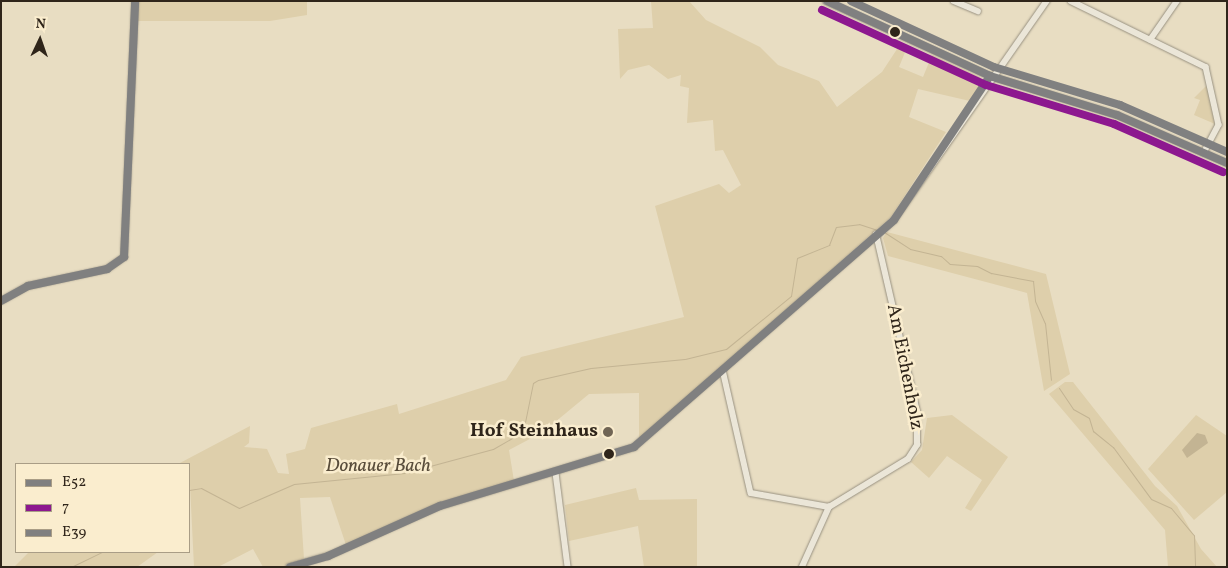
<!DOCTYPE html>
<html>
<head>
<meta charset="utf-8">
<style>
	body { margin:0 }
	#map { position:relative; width:1228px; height:568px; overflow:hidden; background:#e8ddc2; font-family:Vollkorn,serif }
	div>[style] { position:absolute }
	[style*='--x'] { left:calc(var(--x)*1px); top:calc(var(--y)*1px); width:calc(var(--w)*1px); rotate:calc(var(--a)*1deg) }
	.green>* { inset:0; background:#decfab }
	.water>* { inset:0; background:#c3b493 }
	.stream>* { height:1px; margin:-0.5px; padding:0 0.5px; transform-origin:0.5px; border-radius:0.5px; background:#c3b493 }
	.roads { filter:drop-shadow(0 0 1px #989181) drop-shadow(0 0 1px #989181) }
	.minor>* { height:5.5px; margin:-2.75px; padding:0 2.75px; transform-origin:2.75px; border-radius:2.75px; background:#ebe6d8 }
	.bus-1>* { height:8px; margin:-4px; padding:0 4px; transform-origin:4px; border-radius:4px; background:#808080 }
	.bus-2>* { height:8px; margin:-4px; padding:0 4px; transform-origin:4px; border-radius:4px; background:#8d188f }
	.bus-3>* { height:8px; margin:-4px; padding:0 4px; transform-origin:4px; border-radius:4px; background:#808080 }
	.dots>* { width:14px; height:14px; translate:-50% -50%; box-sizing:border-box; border:2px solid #faedce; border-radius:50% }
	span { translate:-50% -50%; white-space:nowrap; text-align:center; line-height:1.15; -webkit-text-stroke:5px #faedce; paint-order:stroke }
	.street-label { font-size:19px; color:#2f251a }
	.poi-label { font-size:19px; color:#2f251a; font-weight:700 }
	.right { translate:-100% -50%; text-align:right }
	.park-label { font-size:19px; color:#584c3a; font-style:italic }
	.frame { position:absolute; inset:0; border:2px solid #2f251a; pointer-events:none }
	.legend { position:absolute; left:15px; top:463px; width:175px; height:90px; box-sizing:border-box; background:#faedce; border:1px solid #a99d86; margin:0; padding:6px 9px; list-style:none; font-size:15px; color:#2f251a }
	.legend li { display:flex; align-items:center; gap:10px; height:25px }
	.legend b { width:25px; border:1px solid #a99d86 }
	.north { position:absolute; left:15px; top:15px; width:50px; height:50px; -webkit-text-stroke:4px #faedce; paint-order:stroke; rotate:3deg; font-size:14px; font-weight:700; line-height:20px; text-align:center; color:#2f251a }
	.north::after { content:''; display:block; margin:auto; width:18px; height:22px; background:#2f251a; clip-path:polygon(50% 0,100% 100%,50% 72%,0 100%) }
</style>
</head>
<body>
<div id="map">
	<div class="green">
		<div style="clip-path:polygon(137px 1px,307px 1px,307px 15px,270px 21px,137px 21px)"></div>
		<div style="clip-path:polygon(651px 1px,689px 1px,706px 20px,760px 47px,778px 65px,819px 81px,837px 107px,882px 72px,901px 43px,908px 45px,899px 67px,923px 77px,932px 55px,980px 77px,982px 84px,970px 101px,918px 89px,909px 117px,946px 132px,891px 217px,639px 439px,639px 393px,589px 394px,543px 432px,509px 450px,514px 481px,428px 507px,346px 545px,330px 497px,300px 498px,304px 559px,286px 567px,263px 567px,253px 549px,218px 567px,194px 567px,189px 464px,178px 464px,250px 426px,249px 443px,244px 447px,267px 449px,278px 473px,289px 474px,286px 454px,305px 449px,311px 428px,397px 404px,399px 414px,506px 380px,521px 357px,684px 317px,655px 206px,719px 184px,729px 193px,741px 185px,723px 150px,715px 151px,713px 120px,687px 123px,689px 88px,680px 86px,681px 75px,668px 79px,649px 65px,628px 70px,620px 79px,618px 29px,653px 28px)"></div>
		<div style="clip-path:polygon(1207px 85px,1214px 119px,1215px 124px,1194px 115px,1200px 100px,1194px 98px)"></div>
		<div style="clip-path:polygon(887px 232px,1046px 274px,1070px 374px,1044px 391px,1027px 293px,888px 256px,883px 238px)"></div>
		<div style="clip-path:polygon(1065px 382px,1073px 382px,1155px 486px,1177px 506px,1201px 549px,1217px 567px,1168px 567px,1165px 530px,1049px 394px)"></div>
		<div style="clip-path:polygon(952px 415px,1008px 457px,971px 511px,965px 508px,982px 480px,947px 456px,929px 478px,911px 462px,922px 450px,927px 418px)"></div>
		<div style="clip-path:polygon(1196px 415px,1227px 436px,1227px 492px,1194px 520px,1148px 469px)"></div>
		<div style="clip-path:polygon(636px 488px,639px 500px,697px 499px,697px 567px,644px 567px,638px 526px,569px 541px,565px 505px)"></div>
		<div style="clip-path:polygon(29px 552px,158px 552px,137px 567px,14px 567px)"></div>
	</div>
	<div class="water">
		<div style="clip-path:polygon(1197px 433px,1205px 435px,1208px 443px,1187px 458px,1182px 450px)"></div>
	</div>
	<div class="stream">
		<div style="--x:884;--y:232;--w:31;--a:33"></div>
		<div style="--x:910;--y:249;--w:32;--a:13"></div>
		<div style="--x:941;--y:256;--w:12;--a:42"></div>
		<div style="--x:950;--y:264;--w:27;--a:4"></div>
		<div style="--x:977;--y:266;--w:16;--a:27"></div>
		<div style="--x:991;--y:273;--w:43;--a:10.8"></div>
		<div style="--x:1033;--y:281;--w:20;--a:84"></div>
		<div style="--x:1035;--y:301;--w:24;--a:66"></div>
		<div style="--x:1045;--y:323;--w:57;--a:84"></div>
		<div style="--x:1059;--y:388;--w:25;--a:56"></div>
		<div style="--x:1073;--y:409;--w:18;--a:29"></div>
		<div style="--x:1089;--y:418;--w:14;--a:73"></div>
		<div style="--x:1093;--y:431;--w:26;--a:39"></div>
		<div style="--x:1113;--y:447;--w:64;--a:53.8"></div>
		<div style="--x:1151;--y:499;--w:22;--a:24"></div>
		<div style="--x:1171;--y:508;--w:35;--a:50"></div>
		<div style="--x:1194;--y:535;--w:32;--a:88"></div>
		<div style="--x:189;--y:490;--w:12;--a:-9"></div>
		<div style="--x:201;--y:488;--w:43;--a:27.8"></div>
		<div style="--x:239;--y:508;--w:60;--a:-23.6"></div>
		<div style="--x:294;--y:484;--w:111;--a:-5.7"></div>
		<div style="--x:404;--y:473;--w:92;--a:-15.1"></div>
		<div style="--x:493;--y:449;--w:34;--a:-30"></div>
		<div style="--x:523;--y:432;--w:50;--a:-78.5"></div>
		<div style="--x:533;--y:383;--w:6;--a:-31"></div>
		<div style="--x:538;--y:380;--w:54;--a:-12.8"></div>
		<div style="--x:591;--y:368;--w:94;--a:-5.5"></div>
		<div style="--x:685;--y:359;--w:42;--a:-13.7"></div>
		<div style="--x:726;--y:349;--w:84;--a:-39.2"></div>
		<div style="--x:791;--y:296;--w:38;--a:-81"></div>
		<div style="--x:797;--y:258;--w:35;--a:-22"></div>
		<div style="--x:829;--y:245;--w:19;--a:-69"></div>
		<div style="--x:836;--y:227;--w:23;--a:-7"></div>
		<div style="--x:859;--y:224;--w:20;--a:18"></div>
		<div style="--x:71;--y:567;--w:34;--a:-26"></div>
	</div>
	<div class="roads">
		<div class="minor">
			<div style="--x:826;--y:1;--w:180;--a:24.6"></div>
			<div style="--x:990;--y:76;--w:133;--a:17.1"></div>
			<div style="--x:1117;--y:115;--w:120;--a:23.6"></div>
			<div style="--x:954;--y:1;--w:26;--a:23"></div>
			<div style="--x:1071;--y:1;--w:150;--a:26.1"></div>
			<div style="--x:1206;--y:67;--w:59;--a:77.4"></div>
			<div style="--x:1219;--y:125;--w:32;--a:118"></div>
			<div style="--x:1150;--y:40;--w:47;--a:-55.3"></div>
			<div style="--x:1;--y:301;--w:31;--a:-29"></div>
			<div style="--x:28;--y:286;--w:81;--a:-12.1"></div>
			<div style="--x:107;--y:269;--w:21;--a:-35"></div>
			<div style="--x:124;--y:257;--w:256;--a:-87.5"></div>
			<div style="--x:723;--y:370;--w:126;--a:77.2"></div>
			<div style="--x:751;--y:493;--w:79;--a:10.2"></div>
			<div style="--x:556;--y:473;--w:95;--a:82.7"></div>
			<div style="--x:289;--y:567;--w:41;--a:-15.8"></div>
			<div style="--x:328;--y:556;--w:123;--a:-24.1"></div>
			<div style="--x:440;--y:506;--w:203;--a:-16.9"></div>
			<div style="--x:634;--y:447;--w:345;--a:-41.1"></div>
			<div style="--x:894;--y:220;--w:267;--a:-55.1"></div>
			<div style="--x:802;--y:567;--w:66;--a:-65.8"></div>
			<div style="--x:829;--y:507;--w:92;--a:-31.3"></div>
			<div style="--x:908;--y:459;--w:17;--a:-57"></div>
			<div style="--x:917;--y:445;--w:33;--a:-90"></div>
			<div style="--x:917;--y:412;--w:182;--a:-103"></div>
		</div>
	</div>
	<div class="bus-1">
		<div style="--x:827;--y:1;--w:179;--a:24.7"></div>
		<div style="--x:990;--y:76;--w:133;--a:17.1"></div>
		<div style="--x:1117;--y:115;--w:120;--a:23.6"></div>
		<div style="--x:1;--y:301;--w:31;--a:-29"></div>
		<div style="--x:28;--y:286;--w:81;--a:-12.1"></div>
		<div style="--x:107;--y:269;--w:21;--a:-35"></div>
		<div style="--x:124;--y:257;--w:256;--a:-87.5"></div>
		<div style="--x:290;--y:567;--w:40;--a:-16"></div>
		<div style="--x:328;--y:556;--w:123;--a:-24.1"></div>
		<div style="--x:440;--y:506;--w:203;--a:-16.9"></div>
		<div style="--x:634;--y:447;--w:345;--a:-41.1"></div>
		<div style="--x:894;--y:220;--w:173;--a:-56.3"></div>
	</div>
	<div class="bus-2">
		<div style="--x:822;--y:10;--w:180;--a:24.6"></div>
		<div style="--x:986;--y:85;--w:134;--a:16.9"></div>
		<div style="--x:1114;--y:124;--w:119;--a:23.8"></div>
	</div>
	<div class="bus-3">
		<div style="--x:851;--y:1;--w:157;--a:24.8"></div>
		<div style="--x:994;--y:67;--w:132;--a:16.8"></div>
		<div style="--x:1120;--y:105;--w:117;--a:23.7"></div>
	</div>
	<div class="dots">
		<div style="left:895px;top:32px;background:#2f251a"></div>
		<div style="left:608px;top:432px;background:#706555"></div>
		<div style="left:609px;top:454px;background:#2f251a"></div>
	</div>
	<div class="street-label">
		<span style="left:904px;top:367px;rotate:79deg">Am Eichenholz</span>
	</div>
	<div class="poi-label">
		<span class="right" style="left:598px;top:432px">Hof Steinhaus</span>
	</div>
	<div class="park-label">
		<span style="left:378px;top:467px">Donauer Bach</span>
	</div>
	<div class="frame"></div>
	<ul class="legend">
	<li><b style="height:6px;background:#808080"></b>E52</li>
	<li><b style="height:6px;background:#8d188f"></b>7</li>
	<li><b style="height:6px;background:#808080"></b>E39</li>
	</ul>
	<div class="north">N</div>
</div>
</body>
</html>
